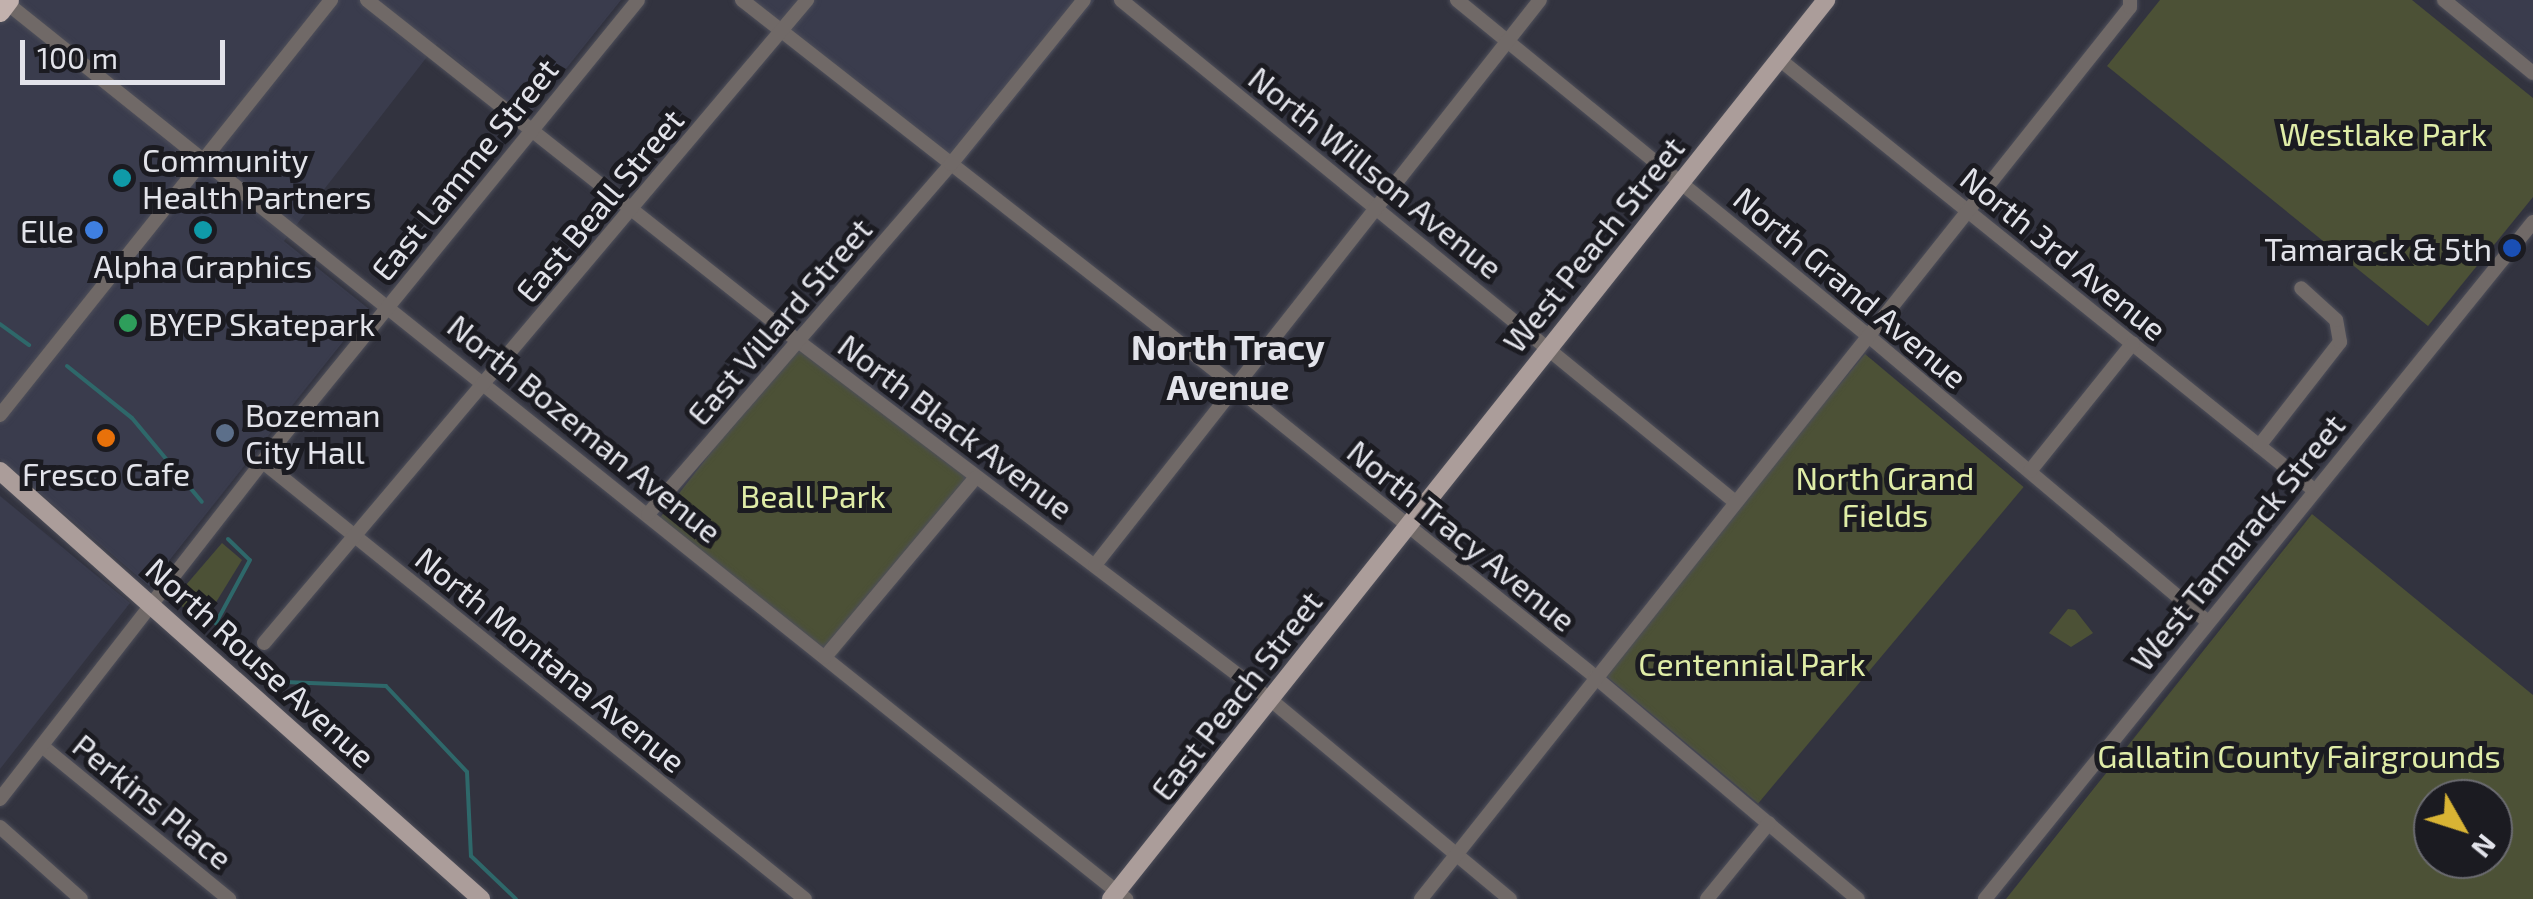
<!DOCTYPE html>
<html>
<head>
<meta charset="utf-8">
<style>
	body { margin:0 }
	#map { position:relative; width:2533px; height:899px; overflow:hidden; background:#32333f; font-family:"Exo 2",sans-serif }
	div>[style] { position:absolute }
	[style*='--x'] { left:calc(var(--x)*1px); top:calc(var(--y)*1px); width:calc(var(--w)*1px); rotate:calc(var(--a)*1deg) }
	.built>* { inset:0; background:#3a3c4d }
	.green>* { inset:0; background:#4c5136; transform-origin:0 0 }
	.stream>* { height:4px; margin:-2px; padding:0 2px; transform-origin:2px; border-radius:2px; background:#2e686a }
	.roads { filter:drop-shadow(0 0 2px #4e4f5a) drop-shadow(0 0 2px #4e4f5a) }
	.minor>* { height:14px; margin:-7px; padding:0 7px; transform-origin:7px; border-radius:7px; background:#706967 }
	.major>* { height:18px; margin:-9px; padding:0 9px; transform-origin:9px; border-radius:9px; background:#ab9d9a }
	.highway>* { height:20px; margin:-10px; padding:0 10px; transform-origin:10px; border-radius:10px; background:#c2b1ad }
	.dots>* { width:28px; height:28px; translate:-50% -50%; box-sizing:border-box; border:5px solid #1b1b21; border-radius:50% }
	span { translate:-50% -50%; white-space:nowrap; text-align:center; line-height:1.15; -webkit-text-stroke:10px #1b1b21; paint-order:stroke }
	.park-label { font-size:32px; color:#dfeca7 }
	.poi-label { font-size:32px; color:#e2e3ea }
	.left { translate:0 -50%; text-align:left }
	.right { translate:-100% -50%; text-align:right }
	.street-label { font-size:32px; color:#e2e3ea }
	.neighbourhood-label { font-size:35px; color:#e2e3ea; font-weight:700 }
	.north { position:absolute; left:2413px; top:779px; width:100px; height:100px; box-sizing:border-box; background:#1b1b21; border:2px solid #6b6b71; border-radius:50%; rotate:129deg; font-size:28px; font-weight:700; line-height:40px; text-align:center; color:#e2e3ea }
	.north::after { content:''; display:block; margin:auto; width:35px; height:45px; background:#d9b434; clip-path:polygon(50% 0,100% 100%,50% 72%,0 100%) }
	.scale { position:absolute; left:20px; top:40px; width:205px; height:45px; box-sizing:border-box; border:5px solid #e2e3ea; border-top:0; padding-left:12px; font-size:30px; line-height:35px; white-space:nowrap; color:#e2e3ea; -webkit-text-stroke:8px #1b1b21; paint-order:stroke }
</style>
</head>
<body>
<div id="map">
	<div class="built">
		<div style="clip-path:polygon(0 0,621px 0,526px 119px,437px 44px,284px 241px,369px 309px,149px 586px,0 459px)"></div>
		<div style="clip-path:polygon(753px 0,1095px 0,962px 164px)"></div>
		<div style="clip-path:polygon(2456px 0,2533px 0,2533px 63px)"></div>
		<div style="clip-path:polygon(0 496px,130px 603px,0 769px)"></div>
	</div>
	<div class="green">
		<div style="clip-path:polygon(2160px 0,2412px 0,2533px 98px,2533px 197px,2428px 326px,2107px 66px)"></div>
		<div style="left:798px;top:341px;width:224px;height:229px;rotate:38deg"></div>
		<div style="left:1865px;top:354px;width:207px;height:413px;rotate:40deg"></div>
		<div style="clip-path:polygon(evenodd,2312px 514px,2533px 695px,2533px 899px,2006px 899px,2312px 514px,2433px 799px,2493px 799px,2493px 859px,2433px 859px,2433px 799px)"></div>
		<div style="clip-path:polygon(222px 543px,242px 560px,202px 625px,174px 599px)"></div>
		<div style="clip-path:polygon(2068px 609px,2075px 610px,2093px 633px,2071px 647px,2049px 633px)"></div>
	</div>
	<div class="stream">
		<div style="--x:0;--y:324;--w:36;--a:36"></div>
		<div style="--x:67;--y:366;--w:83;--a:38.7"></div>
		<div style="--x:132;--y:418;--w:109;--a:50.2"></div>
		<div style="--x:228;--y:539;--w:30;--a:44"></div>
		<div style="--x:250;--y:560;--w:72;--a:118.4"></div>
		<div style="--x:216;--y:623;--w:91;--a:40.5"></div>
		<div style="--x:285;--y:682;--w:101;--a:2.3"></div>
		<div style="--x:386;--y:686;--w:118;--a:46.7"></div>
		<div style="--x:467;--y:772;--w:84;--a:87.3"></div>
		<div style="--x:471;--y:856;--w:62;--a:43.7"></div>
	</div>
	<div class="roads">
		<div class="minor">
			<div style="--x:3;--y:0;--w:1439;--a:38.68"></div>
			<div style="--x:367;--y:0;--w:550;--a:38.35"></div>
			<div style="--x:798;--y:341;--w:594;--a:37.2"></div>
			<div style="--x:1271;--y:700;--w:311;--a:39.8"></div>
			<div style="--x:742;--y:0;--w:626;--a:38.06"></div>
			<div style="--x:1235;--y:386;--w:463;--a:38.9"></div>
			<div style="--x:1595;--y:677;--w:344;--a:40.2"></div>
			<div style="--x:1121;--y:0;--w:792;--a:39.26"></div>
			<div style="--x:1457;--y:0;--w:528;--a:39.24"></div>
			<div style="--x:1866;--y:334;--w:446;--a:40.1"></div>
			<div style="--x:2444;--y:0;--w:115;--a:39.4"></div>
			<div style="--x:1779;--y:59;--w:687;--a:38.86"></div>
			<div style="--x:0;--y:415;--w:531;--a:-51.42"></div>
			<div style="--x:2259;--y:446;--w:132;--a:-52.1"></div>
			<div style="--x:2340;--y:342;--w:22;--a:-100"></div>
			<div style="--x:2336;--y:320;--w:47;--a:-137.6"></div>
			<div style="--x:263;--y:462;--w:696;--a:38.88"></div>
			<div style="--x:2030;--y:471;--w:164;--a:-51.2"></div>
			<div style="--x:648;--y:514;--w:463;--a:-49.1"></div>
			<div style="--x:951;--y:164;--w:211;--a:-51"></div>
			<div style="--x:1095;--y:565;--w:719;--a:-51.78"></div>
			<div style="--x:264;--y:643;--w:842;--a:-49.82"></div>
			<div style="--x:825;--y:657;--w:234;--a:-50"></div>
			<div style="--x:42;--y:746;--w:242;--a:39.3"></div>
			<div style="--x:0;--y:799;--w:438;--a:-52.1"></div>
			<div style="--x:269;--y:453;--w:584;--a:-50.83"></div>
			<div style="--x:0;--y:827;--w:108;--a:41.6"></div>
			<div style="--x:1421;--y:899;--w:1139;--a:-51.52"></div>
			<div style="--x:2130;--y:7;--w:7;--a:-90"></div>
			<div style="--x:1707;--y:899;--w:98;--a:-50.8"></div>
			<div style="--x:1985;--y:899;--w:871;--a:-51.01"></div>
		</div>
		<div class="major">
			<div style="--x:0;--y:471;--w:644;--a:41.66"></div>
			<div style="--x:1111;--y:899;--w:1149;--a:-51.5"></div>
		</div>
		<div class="highway">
			<div style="--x:0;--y:12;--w:15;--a:-53"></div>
		</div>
	</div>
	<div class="dots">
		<div style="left:122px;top:178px;background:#0f9aa8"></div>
		<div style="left:94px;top:230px;background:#3f7fe0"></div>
		<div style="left:203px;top:230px;background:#0f9aa8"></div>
		<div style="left:2512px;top:248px;background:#1a4fb4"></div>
		<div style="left:128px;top:323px;background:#2e9e5b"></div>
		<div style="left:225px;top:433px;background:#5c6f8a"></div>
		<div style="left:106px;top:438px;background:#e8710a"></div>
	</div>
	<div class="park-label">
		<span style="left:2383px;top:133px">Westlake Park</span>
		<span style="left:1885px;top:496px">North Grand<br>Fields</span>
		<span style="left:813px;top:495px">Beall Park</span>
		<span style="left:1752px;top:663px">Centennial Park</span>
		<span style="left:2299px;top:755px">Gallatin County Fairgrounds</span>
	</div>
	<div class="poi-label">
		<span class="left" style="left:142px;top:178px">Community<br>Health Partners</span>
		<span class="right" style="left:74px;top:230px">Elle</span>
		<span class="right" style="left:2492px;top:248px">Tamarack &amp; 5th</span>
		<span style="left:203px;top:265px">Alpha Graphics</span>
		<span class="left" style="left:148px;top:323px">BYEP Skatepark</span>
		<span class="left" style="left:245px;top:433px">Bozeman<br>City Hall</span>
		<span style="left:106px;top:473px">Fresco Cafe</span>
	</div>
	<div class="street-label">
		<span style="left:464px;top:169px;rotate:-51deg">East Lamme Street</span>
		<span style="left:1376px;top:172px;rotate:39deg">North Willson Avenue</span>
		<span style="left:599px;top:205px;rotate:-50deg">East Beall Street</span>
		<span style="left:1593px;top:244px;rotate:-51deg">West Peach Street</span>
		<span style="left:2064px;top:253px;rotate:39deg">North 3rd Avenue</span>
		<span style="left:1851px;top:287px;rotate:40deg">North Grand Avenue</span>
		<span style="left:779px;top:321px;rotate:-49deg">East Villard Street</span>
		<span style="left:956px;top:426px;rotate:37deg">North Black Avenue</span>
		<span style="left:585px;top:428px;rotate:39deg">North Bozeman Avenue</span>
		<span style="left:1462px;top:535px;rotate:39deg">North Tracy Avenue</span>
		<span style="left:2237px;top:542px;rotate:-51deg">West Tamarack Street</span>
		<span style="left:551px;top:659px;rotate:39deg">North Montana Avenue</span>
		<span style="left:261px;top:662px;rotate:42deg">North Rouse Avenue</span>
		<span style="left:1236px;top:695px;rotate:-52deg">East Peach Street</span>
		<span style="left:153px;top:801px;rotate:39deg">Perkins Place</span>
	</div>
	<div class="neighbourhood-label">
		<span style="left:1228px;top:366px">North Tracy<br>Avenue</span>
	</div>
	<div class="north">N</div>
	<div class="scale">100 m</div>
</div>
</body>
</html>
